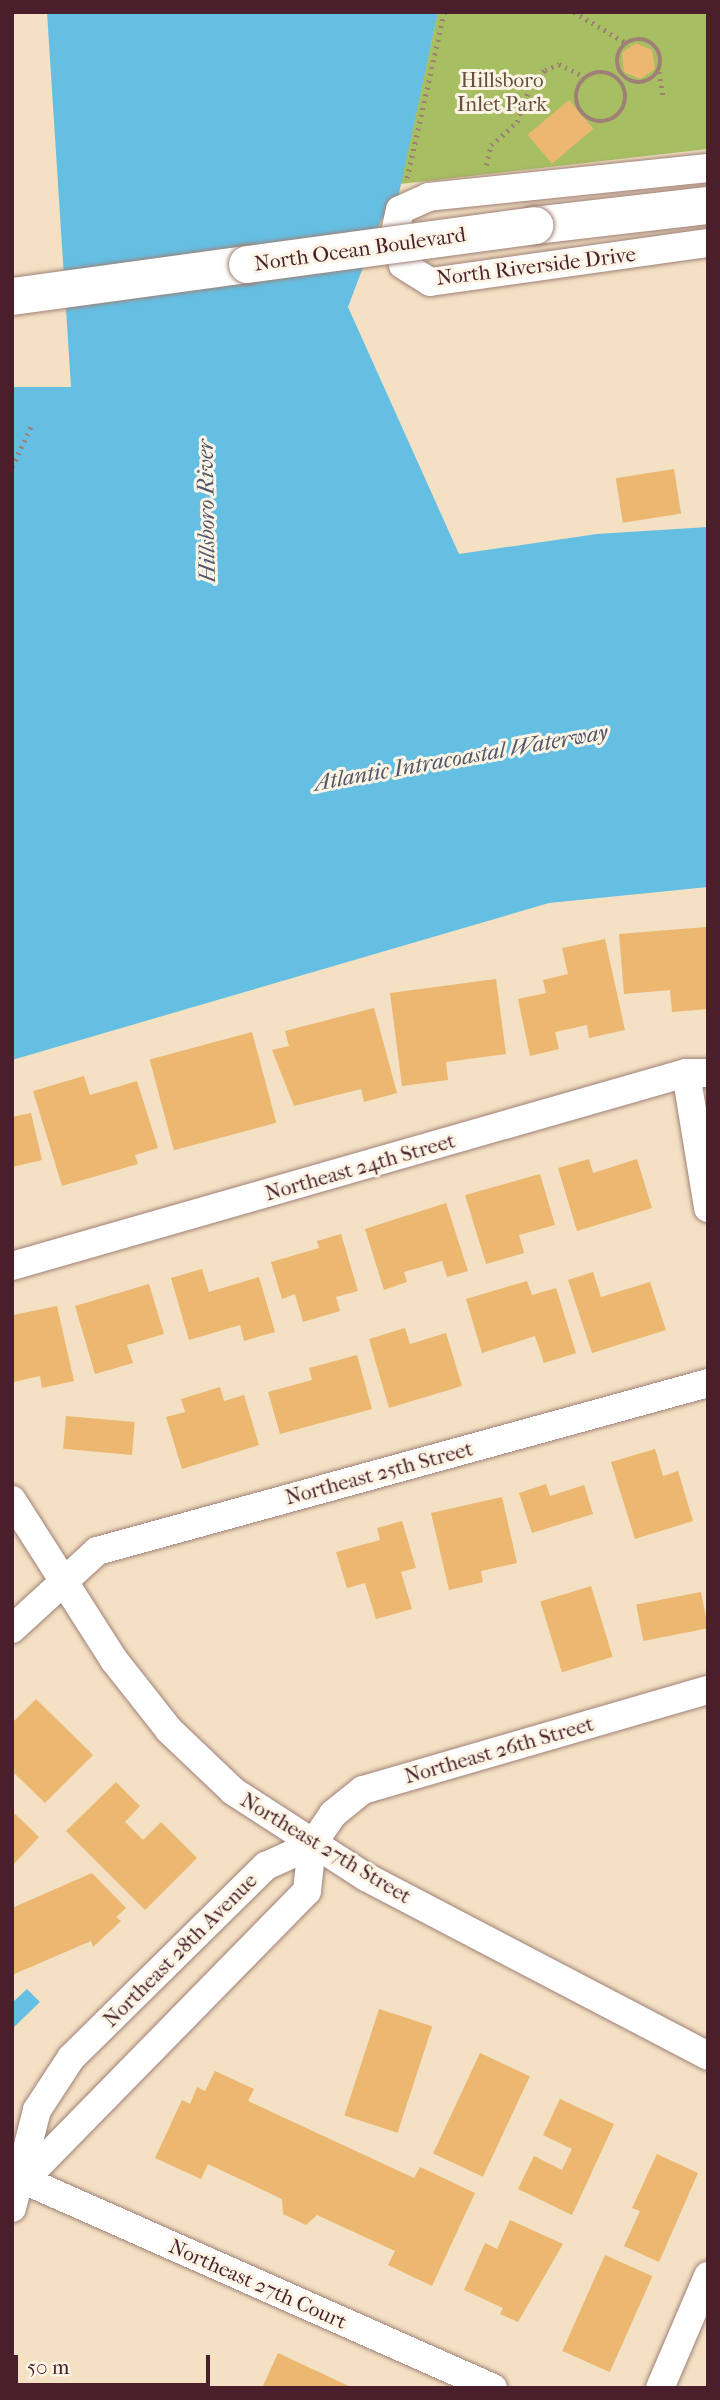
<!DOCTYPE html>
<html>
<head>
<meta charset="utf-8">
<style>
	body { margin:0 }
	#map { position:relative; width:720px; height:2400px; overflow:hidden; background:#f4e0c3; font-family:"IM FELL French Canon",serif }
	div>[style] { position:absolute }
	[style*='--x'] { left:calc(var(--x)*1px); top:calc(var(--y)*1px); width:calc(var(--w)*1px); rotate:calc(var(--a)*1deg) }
	.green>* { inset:0; background:#a8be63 }
	.water>* { inset:0; background:#65bfe3 }
	.building>* { inset:0; background:#ebb771; transform-origin:0 0 }
	.path>* { height:4.5px; margin-top:-2.25px; transform-origin:0; background:repeating-linear-gradient(90deg,#9f8077 0 2px,transparent 0 7px) }
	.path>.ring { margin:-2.25px; padding:0; box-sizing:content-box; background:none; border:4.5px solid #9f8077; border-radius:50% }
	.roads { filter:drop-shadow(0 0 2px #9f8077) drop-shadow(0 0 2px #9f8077) }
	.minor>* { height:28px; margin:-14px; padding:0 14px; transform-origin:14px; border-radius:14px; background:#fff }
	.major>* { height:37px; margin:-18.5px; padding:0 18.5px; transform-origin:18.5px; border-radius:18.5px; background:#fff }
	.bridges { filter:drop-shadow(0 0 2px #9f8077) drop-shadow(0 0 2px #9f8077) }
	.major-bridge>* { height:37px; margin:-18.5px; padding:0 18.5px; transform-origin:18.5px; border-radius:18.5px; background:#fff }
	span { translate:-50% -50%; white-space:nowrap; text-align:center; line-height:1.15; -webkit-text-stroke:6px #fcf5e5; paint-order:stroke }
	.park-label { font-size:21px; color:#664f3c }
	.street-label { font-size:21px; color:#4a1f2b }
	.water-label { font-size:23px; color:#53576b; font-style:italic }
	.frame { position:absolute; inset:0; border:14px solid #4a1f2b; pointer-events:none }
	.scale { position:absolute; left:14px; top:2355px; width:196px; height:32px; box-sizing:border-box; border:4px solid #4a1f2b; border-top:0; padding-left:9px; font-size:21px; line-height:24px; white-space:nowrap; color:#4a1f2b; -webkit-text-stroke:5px #fcf5e5; paint-order:stroke }
</style>
</head>
<body>
<div id="map">
	<div class="green">
		<div style="clip-path:polygon(438px 12px,708px 12px,708px 149px,400px 184px)"></div>
	</div>
	<div class="water">
		<div style="clip-path:polygon(47px 12px,438px 12px,398px 198px,381px 220px,348px 307px,459px 554px,597px 534px,708px 527px,708px 887px,549px 903px,12px 1060px,12px 387px,71px 387px)"></div>
		<div style="clip-path:polygon(27px 1989px,40px 2002px,14px 2027px,12px 2003px)"></div>
	</div>
	<div class="building">
		<div style="clip-path:polygon(636px 43px,652px 50px,655px 69px,640px 79px,624px 72px,622px 53px)"></div>
		<div style="left:569px;top:100px;width:38px;height:54px;rotate:50deg"></div>
		<div style="left:674px;top:469px;width:45px;height:59px;rotate:81deg"></div>
		<div style="clip-path:polygon(706px 927px,708px 1009px,672px 1012px,670px 990px,624px 994px,619px 934px)"></div>
		<div style="clip-path:polygon(605px 939px,625px 1030px,589px 1038px,587px 1025px,555px 1032px,559px 1049px,530px 1056px,518px 999px,546px 993px,543px 980px,568px 974px,562px 948px)"></div>
		<div style="clip-path:polygon(496px 979px,506px 1054px,446px 1062px,448px 1080px,402px 1086px,390px 993px)"></div>
		<div style="clip-path:polygon(374px 1008px,397px 1093px,364px 1102px,361px 1089px,294px 1106px,272px 1050px,289px 1046px,285px 1031px)"></div>
		<div style="left:252px;top:1032px;width:94px;height:106px;rotate:75deg"></div>
		<div style="clip-path:polygon(84px 1076px,90px 1095px,137px 1081px,158px 1148px,135px 1155px,138px 1164px,62px 1186px,33px 1091px)"></div>
		<div style="clip-path:polygon(31px 1113px,42px 1160px,12px 1167px,12px 1117px)"></div>
		<div style="clip-path:polygon(589px 1159px,593px 1173px,637px 1159px,652px 1208px,577px 1231px,558px 1168px)"></div>
		<div style="clip-path:polygon(540px 1174px,555px 1225px,519px 1235px,524px 1253px,486px 1264px,465px 1195px)"></div>
		<div style="clip-path:polygon(446px 1203px,468px 1271px,447px 1277px,442px 1261px,404px 1272px,407px 1282px,384px 1290px,365px 1229px)"></div>
		<div style="clip-path:polygon(341px 1234px,358px 1291px,336px 1297px,340px 1311px,303px 1322px,295px 1294px,282px 1299px,271px 1262px,319px 1248px,317px 1241px)"></div>
		<div style="clip-path:polygon(202px 1269px,209px 1292px,259px 1277px,275px 1332px,244px 1341px,240px 1325px,189px 1340px,171px 1278px)"></div>
		<div style="clip-path:polygon(593px 1272px,601px 1297px,650px 1282px,666px 1330px,592px 1353px,568px 1280px)"></div>
		<div style="clip-path:polygon(527px 1281px,532px 1295px,556px 1288px,576px 1353px,544px 1363px,535px 1336px,482px 1353px,466px 1299px)"></div>
		<div style="clip-path:polygon(149px 1284px,164px 1334px,127px 1345px,133px 1363px,95px 1374px,75px 1306px)"></div>
		<div style="clip-path:polygon(57px 1306px,74px 1381px,42px 1388px,40px 1376px,14px 1382px,13px 1315px)"></div>
		<div style="clip-path:polygon(405px 1328px,410px 1344px,446px 1333px,462px 1386px,389px 1408px,369px 1339px)"></div>
		<div style="clip-path:polygon(357px 1355px,372px 1409px,280px 1434px,268px 1392px,312px 1380px,309px 1368px)"></div>
		<div style="clip-path:polygon(220px 1387px,224px 1401px,244px 1395px,259px 1445px,182px 1469px,166px 1417px,185px 1412px,181px 1399px)"></div>
		<div style="left:66px;top:1416px;width:69px;height:33px;rotate:5deg"></div>
		<div style="clip-path:polygon(655px 1449px,663px 1476px,678px 1471px,693px 1521px,635px 1539px,611px 1462px)"></div>
		<div style="clip-path:polygon(546px 1484px,550px 1496px,584px 1485px,593px 1514px,532px 1533px,519px 1493px)"></div>
		<div style="clip-path:polygon(502px 1497px,517px 1563px,481px 1571px,483px 1582px,449px 1590px,431px 1513px)"></div>
		<div style="clip-path:polygon(402px 1521px,416px 1568px,401px 1572px,412px 1609px,376px 1619px,365px 1583px,347px 1588px,336px 1552px,380px 1540px,377px 1528px)"></div>
		<div style="left:591px;top:1586px;width:74px;height:53px;rotate:73deg"></div>
		<div style="left:701px;top:1592px;width:37px;height:66px;rotate:79deg"></div>
		<div style="clip-path:polygon(36px 1699px,93px 1755px,45px 1803px,12px 1771px,12px 1723px)"></div>
		<div style="clip-path:polygon(116px 1782px,140px 1806px,125px 1822px,143px 1840px,161px 1822px,197px 1858px,145px 1910px,66px 1831px)"></div>
		<div style="clip-path:polygon(12px 1811px,39px 1837px,12px 1866px)"></div>
		<div style="clip-path:polygon(92px 1873px,126px 1908px,116px 1917px,121px 1921px,93px 1947px,91px 1941px,12px 1975px,12px 1908px)"></div>
		<div style="left:379px;top:2009px;width:56px;height:112px;rotate:18deg"></div>
		<div style="left:480px;top:2053px;width:55px;height:111px;rotate:25deg"></div>
		<div style="clip-path:polygon(215px 2071px,254px 2089px,248px 2101px,414px 2178px,420px 2167px,475px 2193px,432px 2286px,388px 2265px,395px 2251px,317px 2215px,306px 2225px,283px 2214px,282px 2199px,208px 2164px,201px 2179px,155px 2158px,182px 2100px,190px 2104px,197px 2087px,205px 2091px)"></div>
		<div style="clip-path:polygon(560px 2099px,614px 2124px,572px 2215px,518px 2189px,534px 2156px,562px 2170px,572px 2149px,543px 2135px)"></div>
		<div style="clip-path:polygon(657px 2154px,698px 2173px,659px 2262px,624px 2246px,640px 2211px,632px 2208px)"></div>
		<div style="clip-path:polygon(510px 2220px,563px 2244px,518px 2322px,500px 2314px,503px 2308px,464px 2290px,485px 2243px,497px 2249px)"></div>
		<div style="left:605px;top:2255px;width:52px;height:105px;rotate:24deg"></div>
		<div style="clip-path:polygon(278px 2353px,353px 2388px,262px 2388px)"></div>
	</div>
	<div class="path">
		<div style="--x:574;--y:12;--w:61;--a:30.8"></div>
		<div class="ring" style="left:617px;top:39px;width:39.5px;height:39.5px"></div>
		<div class="ring" style="left:576px;top:72px;width:45.5px;height:45.5px"></div>
		<div style="--x:659;--y:72;--w:27;--a:80"></div>
		<div style="--x:486;--y:165;--w:21;--a:-76"></div>
		<div style="--x:491;--y:145;--w:35;--a:-41"></div>
		<div style="--x:517;--y:122;--w:44;--a:-69.9"></div>
		<div style="--x:532;--y:81;--w:17;--a:-40"></div>
		<div style="--x:545;--y:70;--w:15;--a:-23"></div>
		<div style="--x:559;--y:64;--w:29;--a:27"></div>
		<div style="--x:407;--y:178;--w:170;--a:-77.4"></div>
		<div style="--x:12;--y:467;--w:47;--a:-65.1"></div>
	</div>
	<div class="roads">
		<div class="minor">
			<div style="--x:708;--y:168;--w:281;--a:174.1"></div>
			<div style="--x:429;--y:197;--w:32;--a:156"></div>
			<div style="--x:400;--y:210;--w:26;--a:103"></div>
			<div style="--x:394;--y:235;--w:31;--a:73"></div>
			<div style="--x:403;--y:265;--w:32;--a:32"></div>
			<div style="--x:430;--y:282;--w:281;--a:-8"></div>
			<div style="--x:686;--y:1073;--w:137;--a:80.7"></div>
			<div style="--x:12;--y:1266;--w:701;--a:-15.98"></div>
			<div style="--x:686;--y:1073;--w:22;--a:0"></div>
			<div style="--x:12;--y:1500;--w:190;--a:57.5"></div>
			<div style="--x:114;--y:1660;--w:89;--a:51.8"></div>
			<div style="--x:169;--y:1730;--w:88;--a:43.6"></div>
			<div style="--x:233;--y:1791;--w:158;--a:32.9"></div>
			<div style="--x:366;--y:1877;--w:386;--a:27.6"></div>
			<div style="--x:12;--y:1629;--w:115;--a:-42.5"></div>
			<div style="--x:97;--y:1551;--w:634;--a:-15.37"></div>
			<div style="--x:24;--y:2180;--w:404;--a:-45.6"></div>
			<div style="--x:307;--y:1891;--w:46;--a:-83.8"></div>
			<div style="--x:312;--y:1845;--w:37;--a:-56"></div>
			<div style="--x:333;--y:1814;--w:38;--a:-39"></div>
			<div style="--x:363;--y:1790;--w:359;--a:-16.2"></div>
			<div style="--x:24;--y:2180;--w:513;--a:23.92"></div>
			<div style="--x:12;--y:2208;--w:101;--a:-75.7"></div>
			<div style="--x:37;--y:2110;--w:62;--a:-56.8"></div>
			<div style="--x:71;--y:2058;--w:274;--a:-44.6"></div>
			<div style="--x:266;--y:1866;--w:51;--a:-24.5"></div>
			<div style="--x:660;--y:2388;--w:122;--a:-66.8"></div>
		</div>
		<div class="major">
			<div style="--x:534;--y:225;--w:175;--a:-6.6"></div>
			<div style="--x:12;--y:296;--w:237;--a:-7.8"></div>
		</div>
	</div>
	<div class="bridges">
		<div class="major-bridge">
			<div style="--x:247;--y:264;--w:290;--a:-7.7"></div>
		</div>
	</div>
	<div class="park-label">
		<span style="left:502px;top:92px">Hillsboro<br>Inlet Park</span>
	</div>
	<div class="street-label">
		<span style="left:360px;top:249px;rotate:-8deg">North Ocean Boulevard</span>
		<span style="left:536px;top:266px;rotate:-7deg">North Riverside Drive</span>
		<span style="left:360px;top:1167px;rotate:-16deg">Northeast 24th Street</span>
		<span style="left:379px;top:1473px;rotate:-15deg">Northeast 25th Street</span>
		<span style="left:499px;top:1750px;rotate:-16deg">Northeast 26th Street</span>
		<span style="left:326px;top:1848px;rotate:31deg">Northeast 27th Street</span>
		<span style="left:180px;top:1950px;rotate:-45deg">Northeast 28th Avenue</span>
		<span style="left:258px;top:2284px;rotate:24deg">Northeast 27th Court</span>
	</div>
	<div class="water-label">
		<span style="left:207px;top:511px;rotate:-91deg">Hillsboro River</span>
		<span style="left:461px;top:758px;rotate:-10deg">Atlantic Intracoastal Waterway</span>
	</div>
	<div class="frame"></div>
	<div class="scale">50 m</div>
</div>
</body>
</html>
